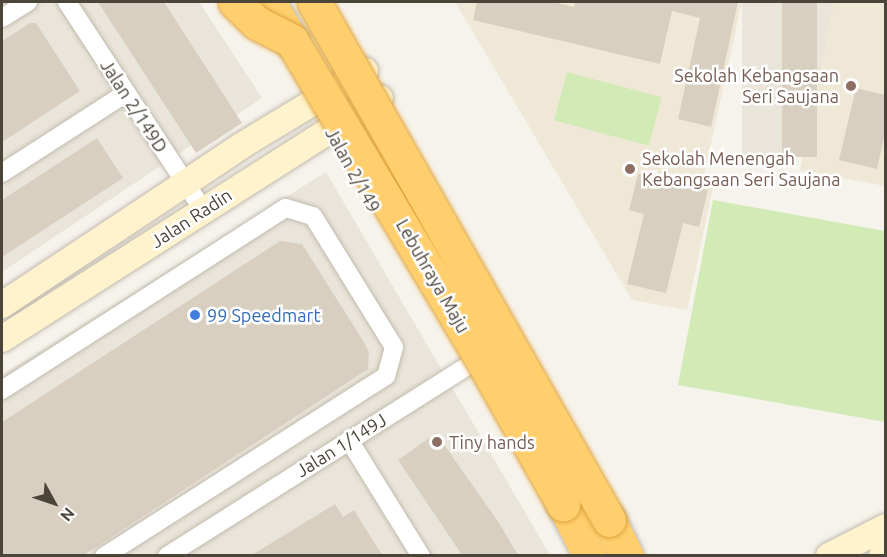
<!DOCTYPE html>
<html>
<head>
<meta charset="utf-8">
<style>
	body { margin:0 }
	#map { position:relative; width:887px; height:557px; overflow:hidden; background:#f6f3ec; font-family:Ubuntu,sans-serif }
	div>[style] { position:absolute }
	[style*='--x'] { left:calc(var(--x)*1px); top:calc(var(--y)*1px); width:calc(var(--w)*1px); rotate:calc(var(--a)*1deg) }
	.residential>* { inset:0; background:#eae5da; transform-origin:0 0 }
	.education>* { inset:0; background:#efe8d6 }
	.green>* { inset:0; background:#d2eab5; transform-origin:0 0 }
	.building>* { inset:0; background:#d8cfc1; transform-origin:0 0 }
	.roads { filter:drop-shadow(0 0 2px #c2bbae) drop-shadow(0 0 2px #c2bbae) }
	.street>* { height:18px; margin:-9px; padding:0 9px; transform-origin:9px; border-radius:9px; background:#fff }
	.secondary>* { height:26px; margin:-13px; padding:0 13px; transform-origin:13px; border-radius:13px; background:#fff3cd }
	.highway>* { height:33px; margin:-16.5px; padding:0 16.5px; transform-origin:16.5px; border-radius:16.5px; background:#ffcf6e }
	.bridges { filter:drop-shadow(0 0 2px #e0a43c) drop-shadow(0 0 2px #e0a43c) }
	.highway-bridge>* { height:33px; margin:-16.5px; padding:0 16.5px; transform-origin:16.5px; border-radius:16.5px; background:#ffcf6e }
	.dots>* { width:16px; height:16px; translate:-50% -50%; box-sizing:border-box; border:3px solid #fff; border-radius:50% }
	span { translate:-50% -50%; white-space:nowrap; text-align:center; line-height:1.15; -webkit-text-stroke:5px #fff; paint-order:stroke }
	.education-label { font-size:18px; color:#785e54 }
	.right { translate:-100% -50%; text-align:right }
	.left { translate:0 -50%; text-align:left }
	.street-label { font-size:18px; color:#4b4439 }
	.shop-label { font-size:18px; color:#366cbe }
	.frame { position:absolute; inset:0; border:3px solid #4b4439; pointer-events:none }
	.north { position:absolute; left:24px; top:473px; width:60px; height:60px; -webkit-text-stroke:4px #fff; paint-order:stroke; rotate:130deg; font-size:16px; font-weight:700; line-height:24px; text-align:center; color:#4b4439 }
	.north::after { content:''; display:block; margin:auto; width:21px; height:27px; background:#4b4439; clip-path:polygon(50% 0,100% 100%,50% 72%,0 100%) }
</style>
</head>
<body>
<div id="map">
	<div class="residential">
		<div style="clip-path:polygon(2px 2px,199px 2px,262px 98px,2px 272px)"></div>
		<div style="left:742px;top:2px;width:92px;height:153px"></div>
		<div style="clip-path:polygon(326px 172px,550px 555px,2px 556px,2px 375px)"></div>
	</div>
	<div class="education">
		<div style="clip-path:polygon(455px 2px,742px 2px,702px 185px,713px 188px,687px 310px,632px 300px)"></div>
		<div style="clip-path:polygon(834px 2px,885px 2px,885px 186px,800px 170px)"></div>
	</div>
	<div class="green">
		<div style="left:567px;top:72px;width:98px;height:50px;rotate:15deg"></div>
		<div style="clip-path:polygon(713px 200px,885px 231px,885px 422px,678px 385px)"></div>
	</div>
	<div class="building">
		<div style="clip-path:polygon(98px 2px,164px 2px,242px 123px,196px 153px)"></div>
		<div style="clip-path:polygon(477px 2px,553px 2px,574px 7px,575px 2px,738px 2px,711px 127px,678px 119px,700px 18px,672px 11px,660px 64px,473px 20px)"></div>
		<div style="left:782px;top:2px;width:35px;height:155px"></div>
		<div style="clip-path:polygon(30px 23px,36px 23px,80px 91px,2px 142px,2px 41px)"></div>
		<div style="clip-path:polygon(856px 88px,885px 95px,885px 133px,877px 169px,839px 160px)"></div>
		<div style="clip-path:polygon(97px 138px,123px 178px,2px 257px,2px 200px)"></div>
		<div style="clip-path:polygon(638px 174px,708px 190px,699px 227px,683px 223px,666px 293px,627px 284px,644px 214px,629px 210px)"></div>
		<div style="clip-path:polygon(280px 241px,302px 244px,362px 339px,369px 352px,368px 369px,84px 555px,2px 555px,2px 422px)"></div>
		<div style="clip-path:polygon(436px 433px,499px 523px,518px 555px,462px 555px,398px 460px)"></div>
		<div style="clip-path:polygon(335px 504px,343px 517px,354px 510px,382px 555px,252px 555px)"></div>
	</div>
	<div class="roads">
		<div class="street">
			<div style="--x:67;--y:2;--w:249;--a:56.8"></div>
			<div style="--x:2;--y:18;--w:31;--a:-32"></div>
			<div style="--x:2;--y:173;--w:148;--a:-32.8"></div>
			<div style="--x:2;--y:390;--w:337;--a:-32.7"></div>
			<div style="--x:286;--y:208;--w:28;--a:17"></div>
			<div style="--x:313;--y:216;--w:154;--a:58.3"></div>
			<div style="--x:394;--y:347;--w:30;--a:105"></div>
			<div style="--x:386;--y:376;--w:335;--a:147.4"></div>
			<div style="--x:349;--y:440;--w:137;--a:58.2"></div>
			<div style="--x:167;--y:556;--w:380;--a:-32.3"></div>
		</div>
		<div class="secondary">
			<div style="--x:2;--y:305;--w:287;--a:-33.6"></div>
			<div style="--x:241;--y:146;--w:145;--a:-31.2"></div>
			<div style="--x:2;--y:339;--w:448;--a:-32.5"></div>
			<div style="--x:829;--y:556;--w:64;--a:-27"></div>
			<div style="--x:882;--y:556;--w:4;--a:-27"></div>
		</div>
		<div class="highway">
			<div style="--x:269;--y:2;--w:45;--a:59.5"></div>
			<div style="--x:563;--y:504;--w:59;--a:62.6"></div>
			<div style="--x:609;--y:520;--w:40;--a:63.4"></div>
		</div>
	</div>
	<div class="bridges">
		<div class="highway-bridge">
			<div style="--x:235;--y:2;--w:30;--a:44"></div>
			<div style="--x:257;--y:23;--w:39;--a:27"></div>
			<div style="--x:292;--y:41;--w:361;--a:59.2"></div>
			<div style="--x:477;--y:351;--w:176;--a:60.7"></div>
			<div style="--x:314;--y:2;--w:596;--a:60.34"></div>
		</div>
	</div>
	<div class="dots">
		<div style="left:851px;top:86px;background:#8d6e63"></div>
		<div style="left:630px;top:169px;background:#8d6e63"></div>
		<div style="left:195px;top:315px;background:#3f7fe0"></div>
		<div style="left:437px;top:442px;background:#8d6e63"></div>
	</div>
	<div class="education-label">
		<span class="right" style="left:839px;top:86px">Sekolah Kebangsaan<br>Seri Saujana</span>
		<span class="left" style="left:642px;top:169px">Sekolah Menengah<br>Kebangsaan Seri Saujana</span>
		<span class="left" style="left:449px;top:442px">Tiny hands</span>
	</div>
	<div class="street-label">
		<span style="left:134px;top:106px;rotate:57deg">Jalan 2/149D</span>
		<span style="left:353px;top:170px;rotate:61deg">Jalan 2/149</span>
		<span style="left:191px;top:218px;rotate:-33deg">Jalan Radin</span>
		<span style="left:433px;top:276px;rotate:60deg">Lebuhraya Maju</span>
		<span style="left:341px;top:445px;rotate:-32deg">Jalan 1/149J</span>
	</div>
	<div class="shop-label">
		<span class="left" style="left:207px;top:315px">99 Speedmart</span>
	</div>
	<div class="frame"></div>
	<div class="north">N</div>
</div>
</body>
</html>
